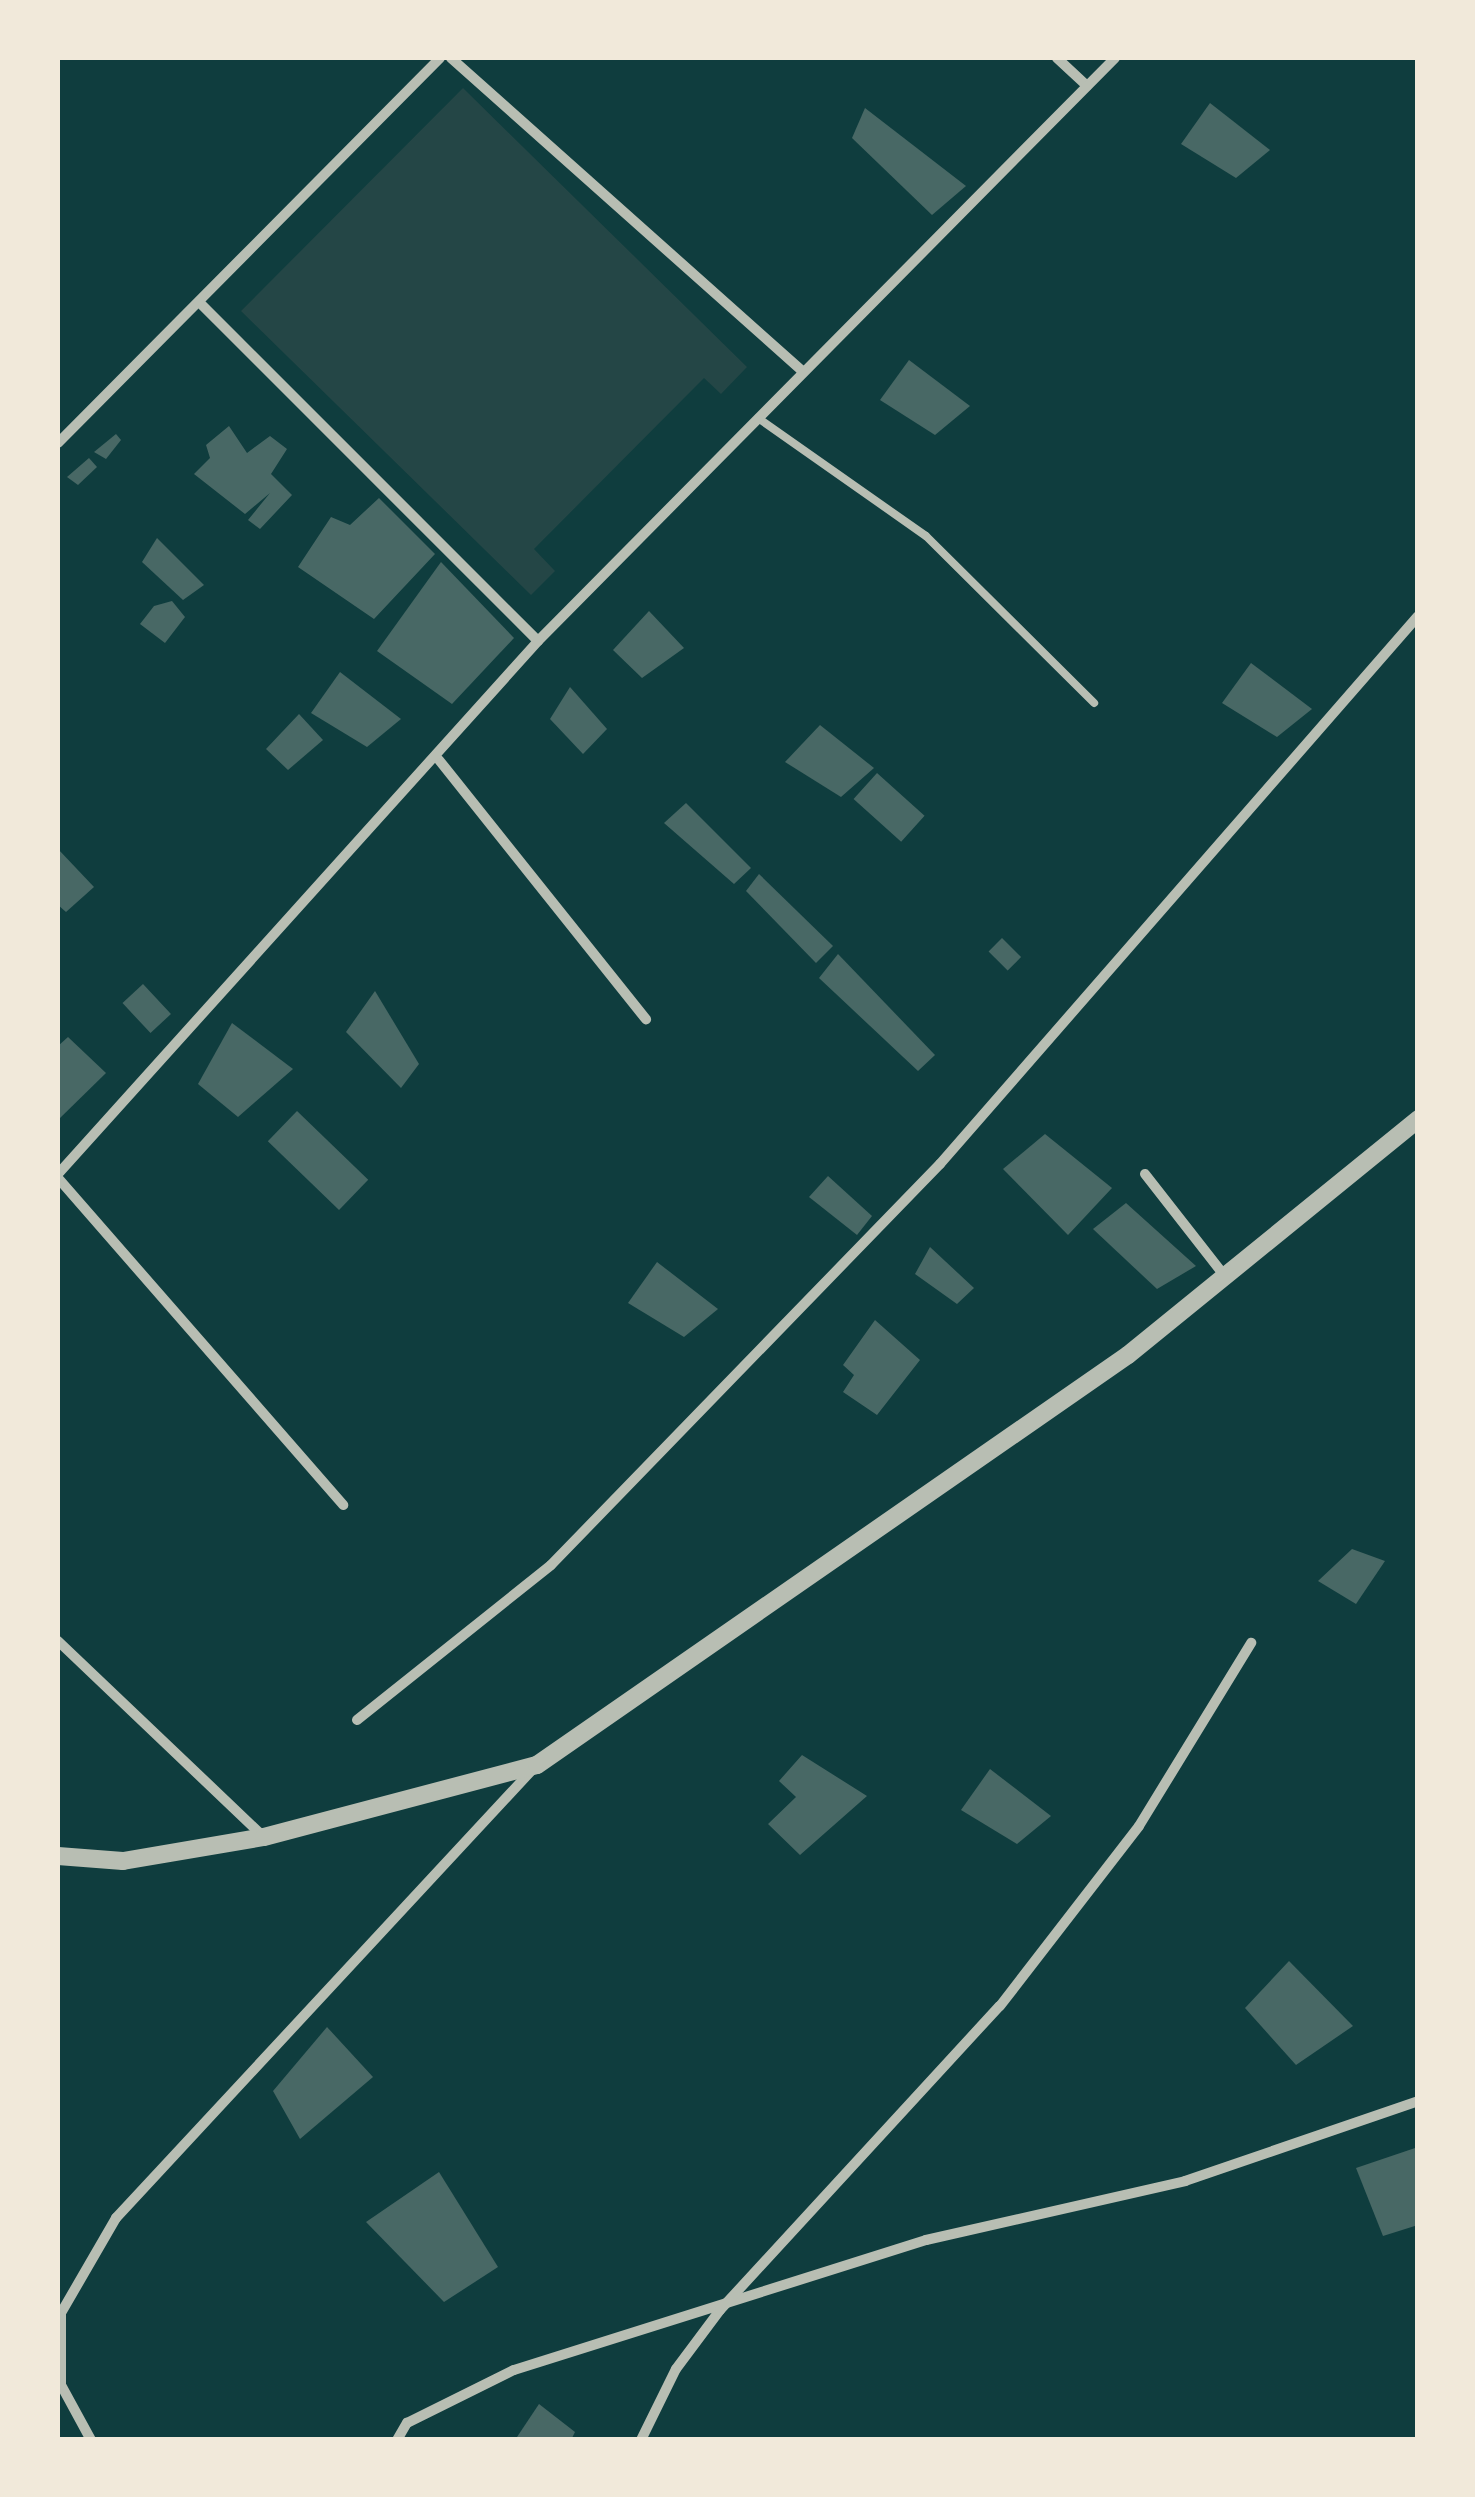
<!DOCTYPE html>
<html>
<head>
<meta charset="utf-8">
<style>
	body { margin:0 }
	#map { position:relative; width:1475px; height:2497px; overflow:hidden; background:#0f3d3e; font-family:Overpass,sans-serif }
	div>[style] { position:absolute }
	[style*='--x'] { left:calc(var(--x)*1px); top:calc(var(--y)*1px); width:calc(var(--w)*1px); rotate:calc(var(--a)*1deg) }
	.green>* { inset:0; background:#244646 }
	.building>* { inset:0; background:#486865; transform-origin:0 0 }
	.service>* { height:8px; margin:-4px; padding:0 4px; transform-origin:4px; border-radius:4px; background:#b8beb3 }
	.minor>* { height:10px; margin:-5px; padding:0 5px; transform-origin:5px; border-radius:5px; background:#b8beb3 }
	.tertiary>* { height:18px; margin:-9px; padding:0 9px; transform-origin:9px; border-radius:9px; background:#b8beb3 }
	span { translate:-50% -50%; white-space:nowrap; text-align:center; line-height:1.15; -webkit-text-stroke:8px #f1e9da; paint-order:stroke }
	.frame { position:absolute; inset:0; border:60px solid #f1e9da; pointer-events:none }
</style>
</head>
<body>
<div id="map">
	<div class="green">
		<div style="clip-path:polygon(463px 88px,747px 367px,721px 394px,704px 378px,534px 549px,555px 571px,531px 595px,241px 311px)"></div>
	</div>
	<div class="building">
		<div style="clip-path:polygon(1210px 103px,1270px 150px,1236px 178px,1181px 144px)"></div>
		<div style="clip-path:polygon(865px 108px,966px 186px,932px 215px,852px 138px)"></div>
		<div style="clip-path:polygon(909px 360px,970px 406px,935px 435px,880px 400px)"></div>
		<div style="clip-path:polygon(229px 426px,247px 453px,270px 436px,287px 449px,271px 474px,292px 495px,260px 529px,248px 520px,270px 493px,245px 514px,194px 474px,210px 458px,206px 445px)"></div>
		<div style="clip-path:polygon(116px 434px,121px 440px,106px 459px,94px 452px)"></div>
		<div style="clip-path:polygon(89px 458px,97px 467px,78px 485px,67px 477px)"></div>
		<div style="clip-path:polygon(379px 498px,435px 554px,374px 619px,298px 567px,331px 517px,350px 525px)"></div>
		<div style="clip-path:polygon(157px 538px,204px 585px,183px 600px,142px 562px)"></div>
		<div style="clip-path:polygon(441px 562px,514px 638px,452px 704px,377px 651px)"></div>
		<div style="clip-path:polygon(172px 601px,185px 617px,165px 643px,140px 624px,154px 606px)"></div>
		<div style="clip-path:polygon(649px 611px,684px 648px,642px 678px,613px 650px)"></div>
		<div style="clip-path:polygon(1251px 663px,1312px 709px,1277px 737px,1222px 703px)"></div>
		<div style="clip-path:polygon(340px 672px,401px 719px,367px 747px,311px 713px)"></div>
		<div style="clip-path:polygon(570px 687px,607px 729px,583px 754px,550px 719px)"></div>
		<div style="clip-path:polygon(299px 714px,323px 740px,288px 770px,266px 749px)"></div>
		<div style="clip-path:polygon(820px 725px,874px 768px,841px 797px,785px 762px)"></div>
		<div style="left:877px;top:773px;width:64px;height:35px;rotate:42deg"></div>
		<div style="clip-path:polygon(686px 803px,751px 868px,734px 884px,664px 823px)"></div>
		<div style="clip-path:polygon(58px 849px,94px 887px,66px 912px,58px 905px)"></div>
		<div style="clip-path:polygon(759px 874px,833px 946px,816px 963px,746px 891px)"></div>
		<div style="left:1002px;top:938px;width:27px;height:19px;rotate:45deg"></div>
		<div style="clip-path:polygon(838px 954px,935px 1055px,918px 1071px,819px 978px)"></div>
		<div style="left:143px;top:984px;width:41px;height:28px;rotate:47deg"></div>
		<div style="clip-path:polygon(375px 991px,419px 1064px,401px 1088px,346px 1032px)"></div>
		<div style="clip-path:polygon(232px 1023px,293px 1069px,238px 1117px,198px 1084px)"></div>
		<div style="clip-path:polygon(68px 1037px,106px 1073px,58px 1120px,58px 1046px)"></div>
		<div style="left:297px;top:1111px;width:99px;height:42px;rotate:44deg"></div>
		<div style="clip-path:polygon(1045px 1134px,1112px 1188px,1068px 1235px,1003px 1169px)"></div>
		<div style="clip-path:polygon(828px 1176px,872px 1216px,857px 1235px,809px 1197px)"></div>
		<div style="clip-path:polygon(1126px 1203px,1196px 1266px,1157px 1289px,1093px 1229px)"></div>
		<div style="clip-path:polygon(930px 1247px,974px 1288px,957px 1304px,915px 1274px)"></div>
		<div style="clip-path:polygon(657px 1262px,718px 1309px,684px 1337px,628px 1303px)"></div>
		<div style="clip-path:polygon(875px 1320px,920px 1360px,877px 1415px,843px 1392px,854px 1375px,843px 1365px)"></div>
		<div style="clip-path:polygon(1352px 1549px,1385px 1561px,1356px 1604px,1318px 1581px)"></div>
		<div style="clip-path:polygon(802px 1755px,867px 1796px,800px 1855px,768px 1824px,796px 1797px,779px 1781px)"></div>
		<div style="clip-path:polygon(990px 1769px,1051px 1816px,1017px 1844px,961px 1810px)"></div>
		<div style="clip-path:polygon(1289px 1961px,1353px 2026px,1296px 2065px,1245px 2008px)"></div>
		<div style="clip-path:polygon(327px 2027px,373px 2077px,300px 2139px,273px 2091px)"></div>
		<div style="clip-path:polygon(1418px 2147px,1418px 2225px,1383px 2236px,1356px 2168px)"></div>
		<div style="clip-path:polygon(439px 2172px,498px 2267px,444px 2302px,366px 2222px)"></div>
		<div style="clip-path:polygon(539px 2404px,575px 2432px,571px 2440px,515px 2440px)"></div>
	</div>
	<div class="service">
		<div style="--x:758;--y:418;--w:205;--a:35.1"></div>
		<div style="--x:926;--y:536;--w:237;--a:44.8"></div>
	</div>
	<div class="minor">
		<div style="--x:451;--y:58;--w:472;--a:41.7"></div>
		<div style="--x:1057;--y:58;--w:41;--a:43"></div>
		<div style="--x:202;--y:305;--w:475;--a:45"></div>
		<div style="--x:58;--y:443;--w:542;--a:-45.22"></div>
		<div style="--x:439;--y:760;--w:332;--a:51.4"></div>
		<div style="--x:58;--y:1174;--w:717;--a:-47.99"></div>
		<div style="--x:538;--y:641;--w:820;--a:-45.3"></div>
		<div style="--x:1145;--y:1174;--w:133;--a:52"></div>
		<div style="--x:58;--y:1178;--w:434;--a:48.9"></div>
		<div style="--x:58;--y:1641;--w:283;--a:43.6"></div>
		<div style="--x:357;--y:1720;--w:248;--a:-38.6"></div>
		<div style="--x:551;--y:1565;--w:559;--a:-45.87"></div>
		<div style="--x:940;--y:1164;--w:727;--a:-48.9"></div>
		<div style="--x:91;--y:2440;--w:63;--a:-118.6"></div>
		<div style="--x:61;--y:2385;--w:72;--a:-90"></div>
		<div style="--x:61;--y:2313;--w:110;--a:-59.9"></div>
		<div style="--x:116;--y:2218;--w:613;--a:-47.12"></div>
		<div style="--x:397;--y:2440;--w:20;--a:-60"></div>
		<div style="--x:407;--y:2423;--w:119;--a:-26.4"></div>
		<div style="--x:514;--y:2370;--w:432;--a:-17.5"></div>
		<div style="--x:926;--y:2240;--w:266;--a:-12.8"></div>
		<div style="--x:1185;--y:2181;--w:246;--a:-18.9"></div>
		<div style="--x:641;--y:2440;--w:79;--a:-63.8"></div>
		<div style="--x:676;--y:2369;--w:74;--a:-53.3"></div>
		<div style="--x:720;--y:2310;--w:413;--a:-47.4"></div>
		<div style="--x:1000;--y:2006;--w:227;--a:-52.3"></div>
		<div style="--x:1139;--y:1826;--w:215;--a:-58.5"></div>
	</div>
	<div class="tertiary">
		<div style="--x:58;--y:1856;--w:65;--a:4.4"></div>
		<div style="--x:123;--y:1861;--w:143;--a:-9.7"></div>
		<div style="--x:264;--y:1837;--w:282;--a:-14.8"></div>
		<div style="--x:537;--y:1765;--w:719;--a:-34.75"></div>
		<div style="--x:1128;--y:1355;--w:374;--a:-39.1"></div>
	</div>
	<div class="frame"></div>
</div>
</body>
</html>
